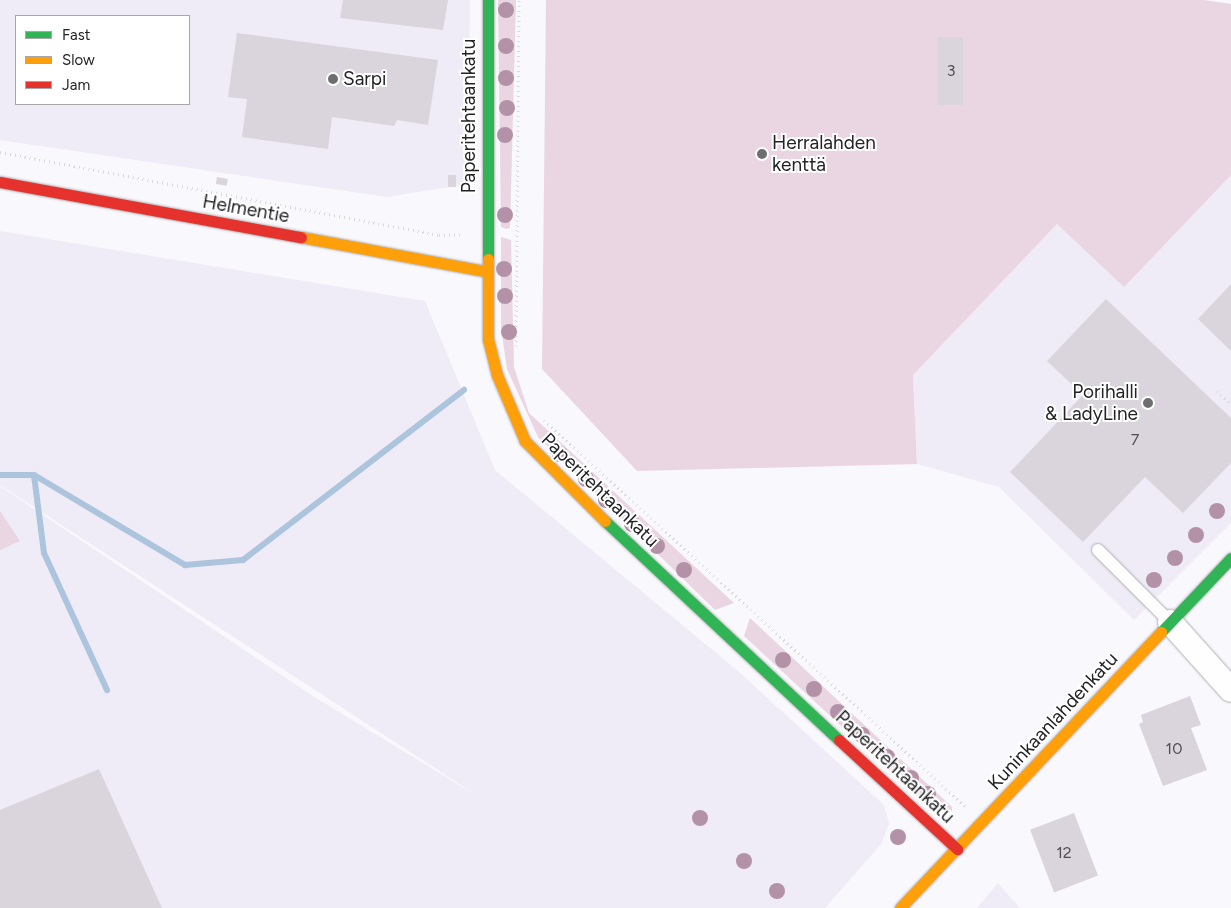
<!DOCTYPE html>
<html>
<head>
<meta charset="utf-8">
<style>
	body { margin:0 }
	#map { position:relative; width:1231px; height:908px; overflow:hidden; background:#f9f8fc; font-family:Figtree,sans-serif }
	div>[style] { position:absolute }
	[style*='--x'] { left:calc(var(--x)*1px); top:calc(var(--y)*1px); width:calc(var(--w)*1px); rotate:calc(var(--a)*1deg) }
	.built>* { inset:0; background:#efecf7 }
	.green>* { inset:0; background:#e9d6e2 }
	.stream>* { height:6px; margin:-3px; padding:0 3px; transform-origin:3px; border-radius:3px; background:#adc4dd }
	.building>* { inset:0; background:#dad4dd; transform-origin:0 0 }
	.path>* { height:3px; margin-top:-1.5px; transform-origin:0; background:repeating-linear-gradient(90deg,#d9d9da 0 1px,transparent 0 5px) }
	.roads { filter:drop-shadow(0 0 1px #b0afb3) drop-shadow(0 0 1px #b0afb3) }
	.lane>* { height:12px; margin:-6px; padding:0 6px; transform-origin:6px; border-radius:6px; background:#fefeff }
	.street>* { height:24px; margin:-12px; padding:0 12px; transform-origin:12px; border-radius:12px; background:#fefeff }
	.fast>* { height:11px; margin:-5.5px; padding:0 5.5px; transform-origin:5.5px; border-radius:5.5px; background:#30b455 }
	.slow>* { height:11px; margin:-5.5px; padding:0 5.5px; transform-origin:5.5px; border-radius:5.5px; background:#ff9f0a }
	.jam>* { height:11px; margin:-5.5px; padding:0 5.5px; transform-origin:5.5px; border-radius:5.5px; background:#e5322d }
	.trees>* { width:16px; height:16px; margin:-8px; border-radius:50%; background:#b392a7 }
	.dots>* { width:14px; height:14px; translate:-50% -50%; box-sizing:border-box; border:2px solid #fff; border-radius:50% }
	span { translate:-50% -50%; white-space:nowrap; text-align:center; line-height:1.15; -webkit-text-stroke:4px #fff; paint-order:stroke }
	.number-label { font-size:16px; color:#514e53 }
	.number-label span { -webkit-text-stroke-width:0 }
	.poi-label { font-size:19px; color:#232225 }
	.left { translate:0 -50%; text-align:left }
	.right { translate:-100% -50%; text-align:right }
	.street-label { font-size:19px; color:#232225 }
	.legend { position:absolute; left:15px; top:15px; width:175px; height:90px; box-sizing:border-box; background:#fff; border:1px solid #a7a7a8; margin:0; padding:6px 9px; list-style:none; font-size:15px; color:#232225 }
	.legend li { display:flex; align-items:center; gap:10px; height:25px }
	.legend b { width:25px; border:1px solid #a7a7a8 }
</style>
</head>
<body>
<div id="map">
	<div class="built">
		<div style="clip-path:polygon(evenodd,0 0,470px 0,468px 184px,387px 197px,0 140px,0 0,16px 16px,189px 16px,189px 104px,16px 104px,16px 16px)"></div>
		<div style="clip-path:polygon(1231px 174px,1231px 523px,1134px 620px,999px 487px,917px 464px,913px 375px,1057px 224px)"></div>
		<div style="clip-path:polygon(0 231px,425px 301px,495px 470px,738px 671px,884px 805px,889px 823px,882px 843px,825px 908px,0 908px,0 486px,316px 698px,484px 800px,0 485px)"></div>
		<div style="clip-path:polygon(998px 883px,1020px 908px,977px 908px)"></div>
	</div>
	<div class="green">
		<div style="clip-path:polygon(498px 0,516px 0,510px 228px,506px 229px,501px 227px)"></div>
		<div style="clip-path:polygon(546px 0,1204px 0,1231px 4px,1231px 175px,1124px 287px,1057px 224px,913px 375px,917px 464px,637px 471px,542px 369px)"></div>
		<div style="clip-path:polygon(501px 237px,511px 240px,514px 367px,529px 413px,734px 603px,715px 610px,538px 437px,507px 369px,501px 328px)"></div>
		<div style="clip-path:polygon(0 511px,20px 541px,0 550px)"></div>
		<div style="clip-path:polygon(750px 618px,952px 807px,952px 811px,923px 802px,744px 636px)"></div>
	</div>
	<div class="stream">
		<div style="--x:0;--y:475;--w:34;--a:0"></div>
		<div style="--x:34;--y:475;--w:176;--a:30.8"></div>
		<div style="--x:185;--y:565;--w:58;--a:-4.9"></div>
		<div style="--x:243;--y:560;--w:279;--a:-37.6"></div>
		<div style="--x:34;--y:475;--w:79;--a:82.7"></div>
		<div style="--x:44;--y:553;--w:151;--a:65.3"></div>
	</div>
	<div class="building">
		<div style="clip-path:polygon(343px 0,448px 0,443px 30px,340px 18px)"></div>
		<div style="clip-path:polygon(237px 33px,438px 60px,428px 125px,397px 120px,394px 126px,332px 117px,328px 149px,242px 137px,247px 99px,228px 97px)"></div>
		<div style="left:938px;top:37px;width:25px;height:68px"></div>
		<div style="left:448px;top:175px;width:8px;height:12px"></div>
		<div style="left:217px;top:177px;width:11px;height:7px;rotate:10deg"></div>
		<div style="clip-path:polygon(1231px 284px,1231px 351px,1198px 319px)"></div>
		<div style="clip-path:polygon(1106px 299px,1231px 418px,1231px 463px,1183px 513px,1145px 477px,1083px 542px,1010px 472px,1083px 395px,1047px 361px)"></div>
		<div style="clip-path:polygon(1190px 696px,1201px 725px,1191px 728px,1207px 770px,1163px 786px,1139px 724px,1143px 722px,1141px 715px)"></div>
		<div style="clip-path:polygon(99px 769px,162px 908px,0 908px,0 810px)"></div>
		<div style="left:1074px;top:813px;width:67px;height:47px;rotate:69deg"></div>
	</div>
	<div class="path">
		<div style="--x:0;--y:152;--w:447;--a:10.7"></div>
		<div style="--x:439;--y:235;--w:25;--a:-2"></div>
		<div style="--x:516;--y:346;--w:346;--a:-89.5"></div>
		<div style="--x:1217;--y:391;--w:19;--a:43"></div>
		<div style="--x:544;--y:420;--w:571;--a:42.52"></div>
	</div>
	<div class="roads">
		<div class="lane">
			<div style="--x:1098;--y:550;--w:102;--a:45"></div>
		</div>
		<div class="street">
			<div style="--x:1170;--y:622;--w:91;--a:48.1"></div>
		</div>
		<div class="fast">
			<div style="--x:488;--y:0;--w:259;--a:90"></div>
			<div style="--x:605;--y:521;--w:320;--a:43.1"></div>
			<div style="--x:1161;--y:632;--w:102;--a:-46.6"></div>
		</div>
		<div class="slow">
			<div style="--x:301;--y:237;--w:187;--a:10.5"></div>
			<div style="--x:488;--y:259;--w:80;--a:90"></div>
			<div style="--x:488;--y:339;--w:37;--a:76"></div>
			<div style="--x:497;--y:375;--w:72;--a:67"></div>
			<div style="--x:525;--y:441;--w:113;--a:45"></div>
			<div style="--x:900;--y:908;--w:380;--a:-46.6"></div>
		</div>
		<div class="jam">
			<div style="--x:0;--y:182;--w:306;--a:10.4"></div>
			<div style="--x:839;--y:740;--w:161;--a:42.7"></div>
		</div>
	</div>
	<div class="trees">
		<div style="left:506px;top:10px"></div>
		<div style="left:506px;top:46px"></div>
		<div style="left:506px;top:78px"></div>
		<div style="left:507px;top:108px"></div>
		<div style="left:505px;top:135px"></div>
		<div style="left:505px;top:215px"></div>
		<div style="left:504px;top:269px"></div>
		<div style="left:505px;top:296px"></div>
		<div style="left:509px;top:332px"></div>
		<div style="left:560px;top:454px"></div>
		<div style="left:586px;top:479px"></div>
		<div style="left:606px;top:500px"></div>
		<div style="left:1217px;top:511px"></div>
		<div style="left:632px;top:524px"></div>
		<div style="left:1196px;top:535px"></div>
		<div style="left:657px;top:546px"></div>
		<div style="left:1175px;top:558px"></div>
		<div style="left:684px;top:570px"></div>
		<div style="left:1154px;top:580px"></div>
		<div style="left:783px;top:660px"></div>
		<div style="left:814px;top:689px"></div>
		<div style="left:838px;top:712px"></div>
		<div style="left:862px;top:735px"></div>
		<div style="left:887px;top:757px"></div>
		<div style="left:911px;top:778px"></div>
		<div style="left:928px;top:794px"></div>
		<div style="left:700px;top:818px"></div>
		<div style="left:898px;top:837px"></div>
		<div style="left:744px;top:861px"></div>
		<div style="left:777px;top:891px"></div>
	</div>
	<div class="dots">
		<div style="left:333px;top:79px;background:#6e6d70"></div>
		<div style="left:762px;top:154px;background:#6e6d70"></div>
		<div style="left:1148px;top:403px;background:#6e6d70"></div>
	</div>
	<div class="number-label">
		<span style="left:951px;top:71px">3</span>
		<span style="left:1135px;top:440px">7</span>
		<span style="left:1174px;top:749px">10</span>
		<span style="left:1064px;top:853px">12</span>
	</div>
	<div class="poi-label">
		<span class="left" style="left:343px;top:79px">Sarpi</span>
		<span class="left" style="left:772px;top:154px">Herralahden<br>kenttä</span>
		<span class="right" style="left:1138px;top:403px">Porihalli<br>&amp; LadyLine</span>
	</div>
	<div class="street-label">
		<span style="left:469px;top:116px;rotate:-90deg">Paperitehtaankatu</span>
		<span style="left:246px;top:209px;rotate:10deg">Helmentie</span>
		<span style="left:600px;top:490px;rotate:44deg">Paperitehtaankatu</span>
		<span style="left:1053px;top:721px;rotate:-47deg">Kuninkaanlahdenkatu</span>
		<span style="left:895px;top:767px;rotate:43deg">Paperitehtaankatu</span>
	</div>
	<ul class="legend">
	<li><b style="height:6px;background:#30b455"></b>Fast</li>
	<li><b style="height:6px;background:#ff9f0a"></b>Slow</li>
	<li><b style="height:6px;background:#e5322d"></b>Jam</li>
	</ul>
</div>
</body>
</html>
